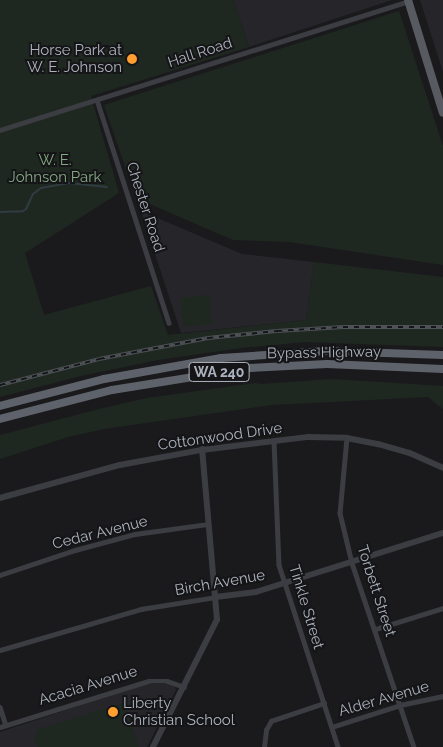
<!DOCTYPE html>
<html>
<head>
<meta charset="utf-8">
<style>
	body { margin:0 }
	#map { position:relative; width:443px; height:747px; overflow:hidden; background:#1a1a1d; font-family:Raleway,sans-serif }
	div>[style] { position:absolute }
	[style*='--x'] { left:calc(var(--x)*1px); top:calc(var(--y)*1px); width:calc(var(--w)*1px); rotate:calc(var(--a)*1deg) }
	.built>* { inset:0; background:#26262a }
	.green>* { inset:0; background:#1f2820; transform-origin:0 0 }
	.stream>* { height:2px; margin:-1px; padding:0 1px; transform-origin:1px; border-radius:1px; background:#2f3c42 }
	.minor>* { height:4.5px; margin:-2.25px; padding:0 2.25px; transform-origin:2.25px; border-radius:2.25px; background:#3b3d42 }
	.tertiary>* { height:5.5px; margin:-2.75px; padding:0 2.75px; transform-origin:2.75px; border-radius:2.75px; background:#3b3d42 }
	.primary>* { height:8px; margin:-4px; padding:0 4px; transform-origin:4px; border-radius:4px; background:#575a61 }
	.trunk>* { height:8px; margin:-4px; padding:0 4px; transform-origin:4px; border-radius:4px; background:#5e626a }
	.rail>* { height:4px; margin-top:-2px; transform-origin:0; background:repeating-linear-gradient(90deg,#151518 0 5.5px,#4e5157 0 11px); box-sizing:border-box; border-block:1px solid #4e5157 }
	.dots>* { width:14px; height:14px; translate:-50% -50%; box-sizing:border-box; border:2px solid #151518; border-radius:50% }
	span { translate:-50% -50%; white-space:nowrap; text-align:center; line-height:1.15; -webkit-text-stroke:4px #151518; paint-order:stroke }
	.shield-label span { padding:1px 4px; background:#151518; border:1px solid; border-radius:4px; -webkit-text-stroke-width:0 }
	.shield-label { font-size:14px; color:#acb3bd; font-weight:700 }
	.poi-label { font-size:15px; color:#acb3bd }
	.right { translate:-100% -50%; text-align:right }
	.left { translate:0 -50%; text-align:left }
	.street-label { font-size:15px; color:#acb3bd }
	.park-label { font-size:15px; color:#84a982 }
</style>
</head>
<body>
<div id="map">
	<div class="built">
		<div style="clip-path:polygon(233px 0,392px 0,249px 47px)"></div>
		<div style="clip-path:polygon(420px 0,443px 0,443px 72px)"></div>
		<div style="clip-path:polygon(141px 211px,242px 254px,314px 262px,306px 320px,181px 333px)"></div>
		<div style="clip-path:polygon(148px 683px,165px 683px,175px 687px,176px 690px,147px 747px,0 747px,0 732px)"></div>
	</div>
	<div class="green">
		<div style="clip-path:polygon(0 0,233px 0,249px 47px,91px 96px,119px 193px,25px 253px,44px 315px,151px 286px,168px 335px,306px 320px,314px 262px,443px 277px,443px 347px,305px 342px,241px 348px,158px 360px,81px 376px,0 397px)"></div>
		<div style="clip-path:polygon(399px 11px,443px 146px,443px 265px,290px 242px,233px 240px,136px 198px,104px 105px)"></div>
		<div style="left:209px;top:295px;width:29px;height:29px;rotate:84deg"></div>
		<div style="clip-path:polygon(331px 379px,443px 386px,443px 409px,428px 397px,272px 405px,104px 429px,68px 437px,0 459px,0 435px,99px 409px,147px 398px,255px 383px,261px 384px)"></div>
		<div style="clip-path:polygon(124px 703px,139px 747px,37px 747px,34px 737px,38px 729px)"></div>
	</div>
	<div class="stream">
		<div style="--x:0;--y:212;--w:23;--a:-2"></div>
		<div style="--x:23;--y:211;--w:4;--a:-34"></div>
		<div style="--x:26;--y:209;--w:17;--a:-65"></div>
		<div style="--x:33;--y:194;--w:10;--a:-37"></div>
		<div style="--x:41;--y:188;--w:28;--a:-10"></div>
		<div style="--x:69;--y:183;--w:38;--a:6"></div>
	</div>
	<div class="minor">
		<div style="--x:97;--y:100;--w:234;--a:72.1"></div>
		<div style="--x:0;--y:130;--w:428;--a:-17.5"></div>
		<div style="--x:347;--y:438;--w:75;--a:95.3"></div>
		<div style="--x:340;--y:513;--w:51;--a:76.5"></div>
		<div style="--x:352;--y:563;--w:194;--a:71.4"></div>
		<div style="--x:274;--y:441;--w:124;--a:87.7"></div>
		<div style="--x:279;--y:565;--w:191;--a:72"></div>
		<div style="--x:0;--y:575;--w:79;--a:-18.4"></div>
		<div style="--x:75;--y:550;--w:62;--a:-14.9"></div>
		<div style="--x:135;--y:534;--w:74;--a:-7.8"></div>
		<div style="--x:376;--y:629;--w:70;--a:-17.4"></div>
		<div style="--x:0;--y:650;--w:147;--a:-16.2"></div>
		<div style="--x:141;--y:609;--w:76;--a:-9.1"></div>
		<div style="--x:0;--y:707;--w:19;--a:72"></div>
		<div style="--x:0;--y:727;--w:156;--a:-17.2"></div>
		<div style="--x:149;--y:681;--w:18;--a:0"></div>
		<div style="--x:167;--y:681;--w:18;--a:19"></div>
		<div style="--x:332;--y:727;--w:71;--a:-17.9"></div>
		<div style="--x:400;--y:705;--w:44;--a:-11.8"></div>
		<div style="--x:264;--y:747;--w:17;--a:-83"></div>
		<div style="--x:266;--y:730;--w:10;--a:-61"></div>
		<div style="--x:271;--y:721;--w:56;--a:-18.8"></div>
	</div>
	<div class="tertiary">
		<div style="--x:0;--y:498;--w:124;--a:-15.4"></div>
		<div style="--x:120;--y:465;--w:83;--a:-10.4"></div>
		<div style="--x:202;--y:450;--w:107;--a:-7"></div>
		<div style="--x:308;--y:437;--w:39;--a:1"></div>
		<div style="--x:347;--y:438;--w:32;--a:11"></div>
		<div style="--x:378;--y:444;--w:33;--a:16"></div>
		<div style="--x:410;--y:453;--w:36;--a:24"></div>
		<div style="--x:216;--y:597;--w:40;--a:-7.1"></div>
		<div style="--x:256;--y:592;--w:196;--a:-17.5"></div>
		<div style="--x:153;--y:747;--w:142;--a:-63.3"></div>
		<div style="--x:217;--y:620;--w:171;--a:-95"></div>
	</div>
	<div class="primary">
		<div style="--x:408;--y:0;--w:118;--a:72.8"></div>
	</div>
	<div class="trunk">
		<div style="--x:0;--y:406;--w:107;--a:-14.6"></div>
		<div style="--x:104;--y:379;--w:119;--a:-10.2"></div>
		<div style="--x:221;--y:358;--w:105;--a:-3.8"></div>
		<div style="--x:326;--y:351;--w:117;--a:2"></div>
		<div style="--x:0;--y:419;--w:116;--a:-14.5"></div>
		<div style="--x:112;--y:390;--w:140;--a:-9.1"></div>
		<div style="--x:250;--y:368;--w:77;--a:-3"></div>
		<div style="--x:327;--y:364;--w:116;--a:2.5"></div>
	</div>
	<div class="rail">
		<div style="--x:0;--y:385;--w:102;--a:-14.7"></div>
		<div style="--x:99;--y:359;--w:111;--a:-10.9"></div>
		<div style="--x:208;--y:338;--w:69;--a:-5.8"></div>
		<div style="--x:277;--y:331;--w:66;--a:-3.5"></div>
		<div style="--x:343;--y:327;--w:100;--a:0"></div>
	</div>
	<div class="dots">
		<div style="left:132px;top:59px;background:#ff9f30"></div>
		<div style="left:113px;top:712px;background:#ff9f30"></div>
	</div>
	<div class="shield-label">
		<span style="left:219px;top:372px">WA 240</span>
	</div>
	<div class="poi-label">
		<span class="right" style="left:122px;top:59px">Horse Park at<br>W. E. Johnson</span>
		<span class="left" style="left:123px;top:712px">Liberty<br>Christian School</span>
	</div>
	<div class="street-label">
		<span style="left:200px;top:53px;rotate:-18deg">Hall Road</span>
		<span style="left:145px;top:207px;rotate:72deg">Chester Road</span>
		<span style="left:324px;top:353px;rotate:-1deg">Bypass Highway</span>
		<span style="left:220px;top:437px;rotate:-8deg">Cottonwood Drive</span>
		<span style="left:100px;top:533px;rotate:-14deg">Cedar Avenue</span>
		<span style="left:220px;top:583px;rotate:-10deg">Birch Avenue</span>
		<span style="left:376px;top:591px;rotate:72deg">Torbett Street</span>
		<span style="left:306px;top:607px;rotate:73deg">Tinkle Street</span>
		<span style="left:88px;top:686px;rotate:-17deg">Acacia Avenue</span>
		<span style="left:384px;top:699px;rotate:-16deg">Alder Avenue</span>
	</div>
	<div class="park-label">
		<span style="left:55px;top:169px">W. E.<br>Johnson Park</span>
	</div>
</div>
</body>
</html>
